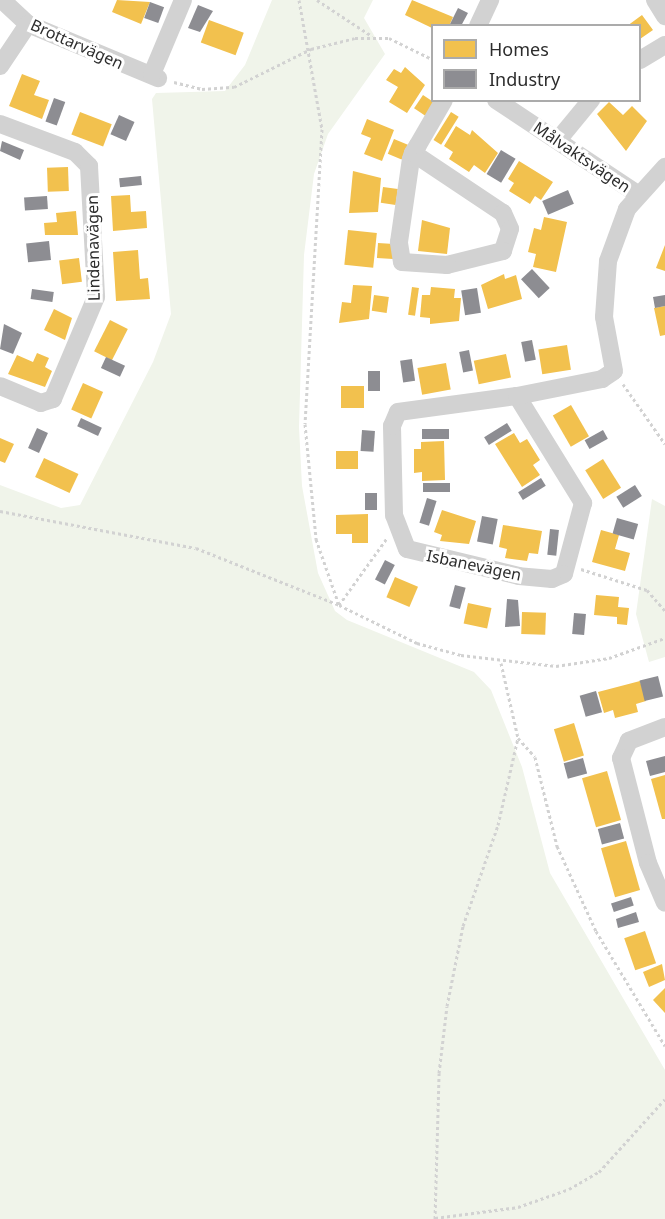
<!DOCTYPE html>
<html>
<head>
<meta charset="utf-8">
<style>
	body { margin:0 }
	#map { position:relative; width:665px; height:1219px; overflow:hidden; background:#fff; font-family:"Noto Sans",sans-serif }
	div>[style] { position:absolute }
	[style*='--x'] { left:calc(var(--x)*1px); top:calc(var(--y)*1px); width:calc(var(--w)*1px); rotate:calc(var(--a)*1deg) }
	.green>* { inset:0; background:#f0f4ea }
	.homes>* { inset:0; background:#f2c14e; transform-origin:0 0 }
	.industry>* { inset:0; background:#8d8d92; transform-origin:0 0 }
	.path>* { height:3px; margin-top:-1.5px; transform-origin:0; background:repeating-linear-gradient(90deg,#d2d2d2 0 3px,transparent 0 6px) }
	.street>* { height:18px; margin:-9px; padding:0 9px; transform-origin:9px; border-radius:9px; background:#d2d2d2 }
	span { translate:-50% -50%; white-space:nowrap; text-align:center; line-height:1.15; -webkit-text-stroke:6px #fff; paint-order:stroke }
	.street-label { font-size:16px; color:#2d2d2d }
	.legend { position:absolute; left:431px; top:24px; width:210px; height:78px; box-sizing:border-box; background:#fff; border:2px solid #ababab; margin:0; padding:8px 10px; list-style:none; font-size:18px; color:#2d2d2d }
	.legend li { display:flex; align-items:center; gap:12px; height:30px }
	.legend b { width:30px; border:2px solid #ababab }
</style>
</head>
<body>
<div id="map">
	<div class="green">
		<div style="clip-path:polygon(272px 0,373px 0,364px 18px,385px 54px,328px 134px,314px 174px,304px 255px,299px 427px,302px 486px,318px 573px,335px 611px,347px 620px,474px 672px,491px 690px,522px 767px,550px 873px,665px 1070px,665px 1219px,0 1219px,0 485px,61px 508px,80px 505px,153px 362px,171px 314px,152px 99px,156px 93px,225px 91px,245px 65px)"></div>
		<div style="clip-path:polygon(652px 499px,665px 506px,665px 657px,649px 662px,636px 614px)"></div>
	</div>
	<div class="homes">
		<div style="clip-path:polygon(117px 0,150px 2px,141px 24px,112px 12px)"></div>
		<div style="clip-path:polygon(412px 0,453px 17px,449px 26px,432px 28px,405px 15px)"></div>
		<div style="clip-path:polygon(642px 15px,653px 30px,640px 39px,640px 26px,627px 26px)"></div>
		<div style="left:209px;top:20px;width:37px;height:24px;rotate:20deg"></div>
		<div style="clip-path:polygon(405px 67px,425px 85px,407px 113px,389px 102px,398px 87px,386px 80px,394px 69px,401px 73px)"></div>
		<div style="clip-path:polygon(22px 74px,40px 81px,34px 95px,49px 100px,42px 119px,9px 106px)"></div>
		<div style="left:423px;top:95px;width:14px;height:16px;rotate:34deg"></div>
		<div style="clip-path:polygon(609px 102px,623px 115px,632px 106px,647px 121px,626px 151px,597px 114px)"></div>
		<div style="left:80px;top:112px;width:34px;height:24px;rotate:21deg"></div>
		<div style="left:451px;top:112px;width:9px;height:33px;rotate:32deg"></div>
		<div style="clip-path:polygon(367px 119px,394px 130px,382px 161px,364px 154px,371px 138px,361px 134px)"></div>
		<div style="clip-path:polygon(456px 126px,470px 135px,472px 130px,498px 153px,485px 173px,474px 165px,469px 172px,449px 159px,453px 152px,444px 146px)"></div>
		<div style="left:394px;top:139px;width:15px;height:16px;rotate:23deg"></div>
		<div style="clip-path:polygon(519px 161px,553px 182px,541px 200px,535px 196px,530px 204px,509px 191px,514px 183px,508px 179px)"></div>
		<div style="left:68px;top:167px;width:24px;height:21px;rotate:88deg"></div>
		<div style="clip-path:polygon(353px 171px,381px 178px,378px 212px,349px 213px)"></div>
		<div style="left:383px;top:187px;width:15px;height:16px;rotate:8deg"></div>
		<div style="clip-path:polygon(130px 195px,131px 212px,146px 211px,147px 228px,113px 231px,111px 196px)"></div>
		<div style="clip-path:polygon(76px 211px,78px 235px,45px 235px,44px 223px,57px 222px,56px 213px)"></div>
		<div style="clip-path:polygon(544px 217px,567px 222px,556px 272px,533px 267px,536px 254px,528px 252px,534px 228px,541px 230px)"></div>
		<div style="clip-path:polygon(422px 220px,450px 228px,447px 254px,418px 251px)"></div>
		<div style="left:348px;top:230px;width:29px;height:35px;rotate:6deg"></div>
		<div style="left:378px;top:243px;width:16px;height:15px;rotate:4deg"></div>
		<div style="clip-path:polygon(665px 245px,665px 271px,656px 268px)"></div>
		<div style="clip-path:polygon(138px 250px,140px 279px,148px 278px,150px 299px,116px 301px,113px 252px)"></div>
		<div style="left:79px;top:258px;width:24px;height:20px;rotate:83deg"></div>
		<div style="clip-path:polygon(504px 274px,505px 279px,516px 275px,522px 299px,488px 309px,481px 285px)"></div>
		<div style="clip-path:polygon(353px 285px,372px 286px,369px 319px,339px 323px,342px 302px,351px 303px)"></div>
		<div style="left:412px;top:287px;width:7px;height:28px;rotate:8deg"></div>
		<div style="clip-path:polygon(431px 287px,455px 289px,454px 298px,461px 298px,459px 321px,430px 324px,430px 318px,420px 317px,422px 295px,430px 295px)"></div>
		<div style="left:374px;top:295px;width:15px;height:16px;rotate:8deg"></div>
		<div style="clip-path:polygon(665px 306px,665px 335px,660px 336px,654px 308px)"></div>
		<div style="clip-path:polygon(54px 309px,72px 318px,65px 340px,44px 330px)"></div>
		<div style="left:110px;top:320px;width:20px;height:35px;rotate:27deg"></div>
		<div style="left:567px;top:345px;width:25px;height:29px;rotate:81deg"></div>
		<div style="clip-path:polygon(37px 353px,49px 358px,45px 367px,52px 371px,45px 387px,8px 374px,17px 355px,33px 362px)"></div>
		<div style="left:506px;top:354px;width:24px;height:33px;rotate:78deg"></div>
		<div style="left:446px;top:363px;width:27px;height:29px;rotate:80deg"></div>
		<div style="left:83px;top:383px;width:22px;height:29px;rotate:24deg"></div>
		<div style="left:341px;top:386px;width:23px;height:22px"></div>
		<div style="left:571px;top:405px;width:36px;height:21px;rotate:60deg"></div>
		<div style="clip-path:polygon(514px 433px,520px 443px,527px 439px,540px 460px,533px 465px,540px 475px,522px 487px,495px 444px)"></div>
		<div style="clip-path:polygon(0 438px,14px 444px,5px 463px,0 461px)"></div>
		<div style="clip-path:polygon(444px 441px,445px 480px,422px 481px,422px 472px,414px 473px,414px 449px,421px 449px,421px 442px)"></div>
		<div style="left:336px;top:451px;width:22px;height:18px"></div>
		<div style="left:44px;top:458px;width:38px;height:21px;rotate:25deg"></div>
		<div style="left:603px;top:459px;width:34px;height:21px;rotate:58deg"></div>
		<div style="clip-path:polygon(442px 510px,476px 521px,469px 544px,440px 541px,442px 535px,434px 532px)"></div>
		<div style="clip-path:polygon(368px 514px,368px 543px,352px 543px,352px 534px,336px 534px,336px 515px)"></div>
		<div style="clip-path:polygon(503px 525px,542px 531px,538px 554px,529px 553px,527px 561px,505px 558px,507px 549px,499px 547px)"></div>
		<div style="clip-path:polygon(601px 530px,619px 535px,615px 549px,630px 553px,625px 571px,592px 562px)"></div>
		<div style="left:395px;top:577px;width:25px;height:22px;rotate:23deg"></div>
		<div style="clip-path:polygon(596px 595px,619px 597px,618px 607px,629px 608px,627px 625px,617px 624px,617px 617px,594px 615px)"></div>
		<div style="left:468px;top:603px;width:24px;height:21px;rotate:12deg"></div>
		<div style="left:522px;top:612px;width:24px;height:22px;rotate:2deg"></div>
		<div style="clip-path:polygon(640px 681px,646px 701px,636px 704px,638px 712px,615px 718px,613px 710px,604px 713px,598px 692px)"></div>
		<div style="left:574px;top:723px;width:34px;height:21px;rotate:73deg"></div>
		<div style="left:607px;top:771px;width:51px;height:26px;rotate:74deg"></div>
		<div style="clip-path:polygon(665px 775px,665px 819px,662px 819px,651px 779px)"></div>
		<div style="left:626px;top:841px;width:51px;height:26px;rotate:74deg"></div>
		<div style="left:645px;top:931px;width:34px;height:22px;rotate:71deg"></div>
		<div style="clip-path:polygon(662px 964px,665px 980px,649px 987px,643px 972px)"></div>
		<div style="clip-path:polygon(665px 988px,665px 1013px,653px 1000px)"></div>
	</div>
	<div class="industry">
		<div style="left:150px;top:2px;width:15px;height:17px;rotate:20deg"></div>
		<div style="clip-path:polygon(198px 5px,213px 11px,200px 32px,188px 28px)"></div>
		<div style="clip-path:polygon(458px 8px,468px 13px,461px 26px,449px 26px)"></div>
		<div style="left:54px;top:98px;width:12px;height:25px;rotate:20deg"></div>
		<div style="left:119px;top:115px;width:17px;height:21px;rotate:24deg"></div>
		<div style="clip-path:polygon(2px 141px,24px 150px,20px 160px,0 151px)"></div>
		<div style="left:501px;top:150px;width:17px;height:28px;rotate:31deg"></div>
		<div style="left:141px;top:176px;width:9px;height:22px;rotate:84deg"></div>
		<div style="left:568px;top:190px;width:15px;height:28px;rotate:67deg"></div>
		<div style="left:47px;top:196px;width:13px;height:23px;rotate:86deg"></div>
		<div style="left:49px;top:241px;width:19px;height:23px;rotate:84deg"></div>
		<div style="left:532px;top:269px;width:26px;height:15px;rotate:47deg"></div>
		<div style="left:477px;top:288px;width:25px;height:16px;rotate:81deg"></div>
		<div style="left:32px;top:289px;width:22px;height:10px;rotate:8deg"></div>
		<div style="clip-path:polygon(665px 295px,665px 306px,655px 308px,653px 297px)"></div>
		<div style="clip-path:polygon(4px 324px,22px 333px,13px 354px,0 349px)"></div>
		<div style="left:532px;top:340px;width:20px;height:11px;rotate:79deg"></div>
		<div style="left:469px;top:350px;width:21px;height:10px;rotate:79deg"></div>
		<div style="left:106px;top:357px;width:21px;height:12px;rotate:25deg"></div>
		<div style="left:412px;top:359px;width:22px;height:12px;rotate:82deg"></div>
		<div style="left:368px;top:371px;width:12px;height:20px"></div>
		<div style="left:81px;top:418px;width:23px;height:9px;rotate:25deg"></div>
		<div style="left:507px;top:423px;width:9px;height:27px;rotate:58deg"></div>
		<div style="left:37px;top:428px;width:12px;height:22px;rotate:24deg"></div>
		<div style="left:422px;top:429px;width:27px;height:10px"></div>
		<div style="left:362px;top:430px;width:13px;height:21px;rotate:4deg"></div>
		<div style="left:603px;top:430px;width:10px;height:21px;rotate:61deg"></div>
		<div style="left:541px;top:478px;width:9px;height:27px;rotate:58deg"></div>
		<div style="left:423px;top:483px;width:27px;height:9px"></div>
		<div style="left:635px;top:485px;width:13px;height:22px;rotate:58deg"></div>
		<div style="left:365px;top:493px;width:12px;height:17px"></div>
		<div style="left:427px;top:498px;width:10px;height:26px;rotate:17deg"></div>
		<div style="left:482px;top:516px;width:16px;height:26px;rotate:11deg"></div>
		<div style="left:617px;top:518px;width:22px;height:16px;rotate:16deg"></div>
		<div style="left:550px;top:529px;width:9px;height:26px;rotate:6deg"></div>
		<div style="left:385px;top:560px;width:11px;height:22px;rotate:27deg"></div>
		<div style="left:455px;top:585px;width:11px;height:22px;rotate:15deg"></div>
		<div style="clip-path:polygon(507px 599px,518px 600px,520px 626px,505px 627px)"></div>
		<div style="left:574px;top:613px;width:12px;height:21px;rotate:5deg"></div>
		<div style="left:658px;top:676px;width:21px;height:19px;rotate:76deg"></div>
		<div style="left:596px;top:691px;width:22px;height:17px;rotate:74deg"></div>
		<div style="clip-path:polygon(665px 756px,665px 772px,650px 776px,646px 761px)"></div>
		<div style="left:583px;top:758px;width:16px;height:20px;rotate:75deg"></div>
		<div style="left:620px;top:823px;width:16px;height:23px;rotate:75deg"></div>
		<div style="left:631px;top:897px;width:9px;height:21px;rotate:72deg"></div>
		<div style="clip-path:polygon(636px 912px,639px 922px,618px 928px,616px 919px)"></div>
	</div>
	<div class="path">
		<div style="--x:299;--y:0;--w:131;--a:79.9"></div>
		<div style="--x:322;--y:129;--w:295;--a:93.3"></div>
		<div style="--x:305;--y:424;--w:116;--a:84.5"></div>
		<div style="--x:316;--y:539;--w:70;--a:70.8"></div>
		<div style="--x:317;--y:0;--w:66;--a:33.2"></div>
		<div style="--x:174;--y:82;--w:29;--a:14"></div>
		<div style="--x:202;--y:89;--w:32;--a:-4"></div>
		<div style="--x:234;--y:87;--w:86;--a:-26.3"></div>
		<div style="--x:311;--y:49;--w:45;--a:-14"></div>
		<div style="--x:355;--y:38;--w:34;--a:0"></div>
		<div style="--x:389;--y:38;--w:48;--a:26"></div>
		<div style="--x:623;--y:384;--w:73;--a:55"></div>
		<div style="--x:0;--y:511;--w:199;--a:10.7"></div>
		<div style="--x:196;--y:548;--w:154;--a:21.7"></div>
		<div style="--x:339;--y:605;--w:87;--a:26"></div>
		<div style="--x:417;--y:643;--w:46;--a:15.3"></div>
		<div style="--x:461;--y:655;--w:96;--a:6.6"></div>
		<div style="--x:556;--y:666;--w:54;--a:-8.6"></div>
		<div style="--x:609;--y:658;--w:59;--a:-19.7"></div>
		<div style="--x:581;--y:569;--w:69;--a:17.7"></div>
		<div style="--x:647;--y:590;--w:28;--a:49"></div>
		<div style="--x:339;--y:605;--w:82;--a:-54.4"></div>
		<div style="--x:501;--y:663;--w:77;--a:77.2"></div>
		<div style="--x:518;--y:738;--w:25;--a:48"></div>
		<div style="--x:535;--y:757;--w:92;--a:76.1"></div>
		<div style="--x:557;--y:846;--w:94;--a:65.4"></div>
		<div style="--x:596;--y:931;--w:134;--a:59"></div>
		<div style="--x:435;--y:1218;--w:84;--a:-7.5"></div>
		<div style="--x:518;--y:1207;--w:54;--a:-19.4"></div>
		<div style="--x:569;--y:1189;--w:34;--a:-30"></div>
		<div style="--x:599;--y:1172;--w:98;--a:-47.9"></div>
		<div style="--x:435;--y:1219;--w:146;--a:-88.4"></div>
		<div style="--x:439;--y:1073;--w:67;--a:-83.2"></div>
		<div style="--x:447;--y:1006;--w:82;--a:-78.7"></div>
		<div style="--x:463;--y:926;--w:107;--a:-70.9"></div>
		<div style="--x:498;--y:825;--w:89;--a:-77.1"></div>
	</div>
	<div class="street">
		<div style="--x:2;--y:0;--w:35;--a:43"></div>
		<div style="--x:28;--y:24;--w:141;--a:22.6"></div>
		<div style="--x:655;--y:0;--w:19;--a:58"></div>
		<div style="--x:478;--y:26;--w:29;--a:-65"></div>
		<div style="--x:640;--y:60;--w:29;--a:-31"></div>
		<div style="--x:0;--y:66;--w:50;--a:-56.3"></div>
		<div style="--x:152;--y:74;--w:80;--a:-67.3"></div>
		<div style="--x:496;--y:100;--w:168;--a:33.6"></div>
		<div style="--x:0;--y:124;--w:80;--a:20.5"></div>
		<div style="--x:75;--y:152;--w:20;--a:45"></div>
		<div style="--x:89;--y:166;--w:131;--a:86.9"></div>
		<div style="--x:96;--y:297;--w:111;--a:112.9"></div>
		<div style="--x:53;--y:399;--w:13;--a:162"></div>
		<div style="--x:41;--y:403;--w:44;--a:-157.5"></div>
		<div style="--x:558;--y:140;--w:52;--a:-50.5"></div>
		<div style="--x:413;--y:153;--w:108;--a:33.7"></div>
		<div style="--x:503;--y:213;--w:17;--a:66"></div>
		<div style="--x:510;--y:229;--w:23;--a:108"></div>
		<div style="--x:503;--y:251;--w:58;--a:166"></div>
		<div style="--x:447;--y:265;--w:45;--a:-176.2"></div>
		<div style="--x:402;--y:262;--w:20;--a:-99"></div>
		<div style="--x:399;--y:242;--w:84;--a:-81.8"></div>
		<div style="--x:411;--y:159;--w:6;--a:-72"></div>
		<div style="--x:413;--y:153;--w:9;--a:-58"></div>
		<div style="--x:418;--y:145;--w:52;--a:-60"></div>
		<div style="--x:517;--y:396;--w:126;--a:58.3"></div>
		<div style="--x:583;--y:503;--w:73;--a:105"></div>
		<div style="--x:564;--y:574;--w:13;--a:157"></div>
		<div style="--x:552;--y:579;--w:33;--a:-175"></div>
		<div style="--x:519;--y:576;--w:115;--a:-166.4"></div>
		<div style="--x:407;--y:549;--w:36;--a:-111"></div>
		<div style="--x:394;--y:515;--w:89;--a:-91.3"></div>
		<div style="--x:392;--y:426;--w:15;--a:-67"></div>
		<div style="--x:398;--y:412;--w:120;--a:-7.7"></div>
		<div style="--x:517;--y:396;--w:87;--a:-11.3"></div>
		<div style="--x:602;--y:379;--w:14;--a:-34"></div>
		<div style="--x:614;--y:371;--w:55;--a:-100.5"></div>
		<div style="--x:604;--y:317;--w:56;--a:-85.9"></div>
		<div style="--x:608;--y:261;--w:55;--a:-69.9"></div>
		<div style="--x:627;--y:209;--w:57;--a:-47.9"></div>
		<div style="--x:665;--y:727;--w:39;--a:159"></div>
		<div style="--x:629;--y:741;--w:19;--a:115"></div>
		<div style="--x:621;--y:758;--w:108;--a:75.6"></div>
		<div style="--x:648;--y:863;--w:43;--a:67"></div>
	</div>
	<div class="street-label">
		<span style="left:77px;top:44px;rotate:24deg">Brottarvägen</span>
		<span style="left:582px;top:157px;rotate:34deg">Målvaktsvägen</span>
		<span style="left:93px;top:248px;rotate:-91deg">Lindenavägen</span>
		<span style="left:474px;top:565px;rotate:12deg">Isbanevägen</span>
	</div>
	<ul class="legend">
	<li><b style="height:16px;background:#f2c14e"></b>Homes</li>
	<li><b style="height:16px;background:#8d8d92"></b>Industry</li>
	</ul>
</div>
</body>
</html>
